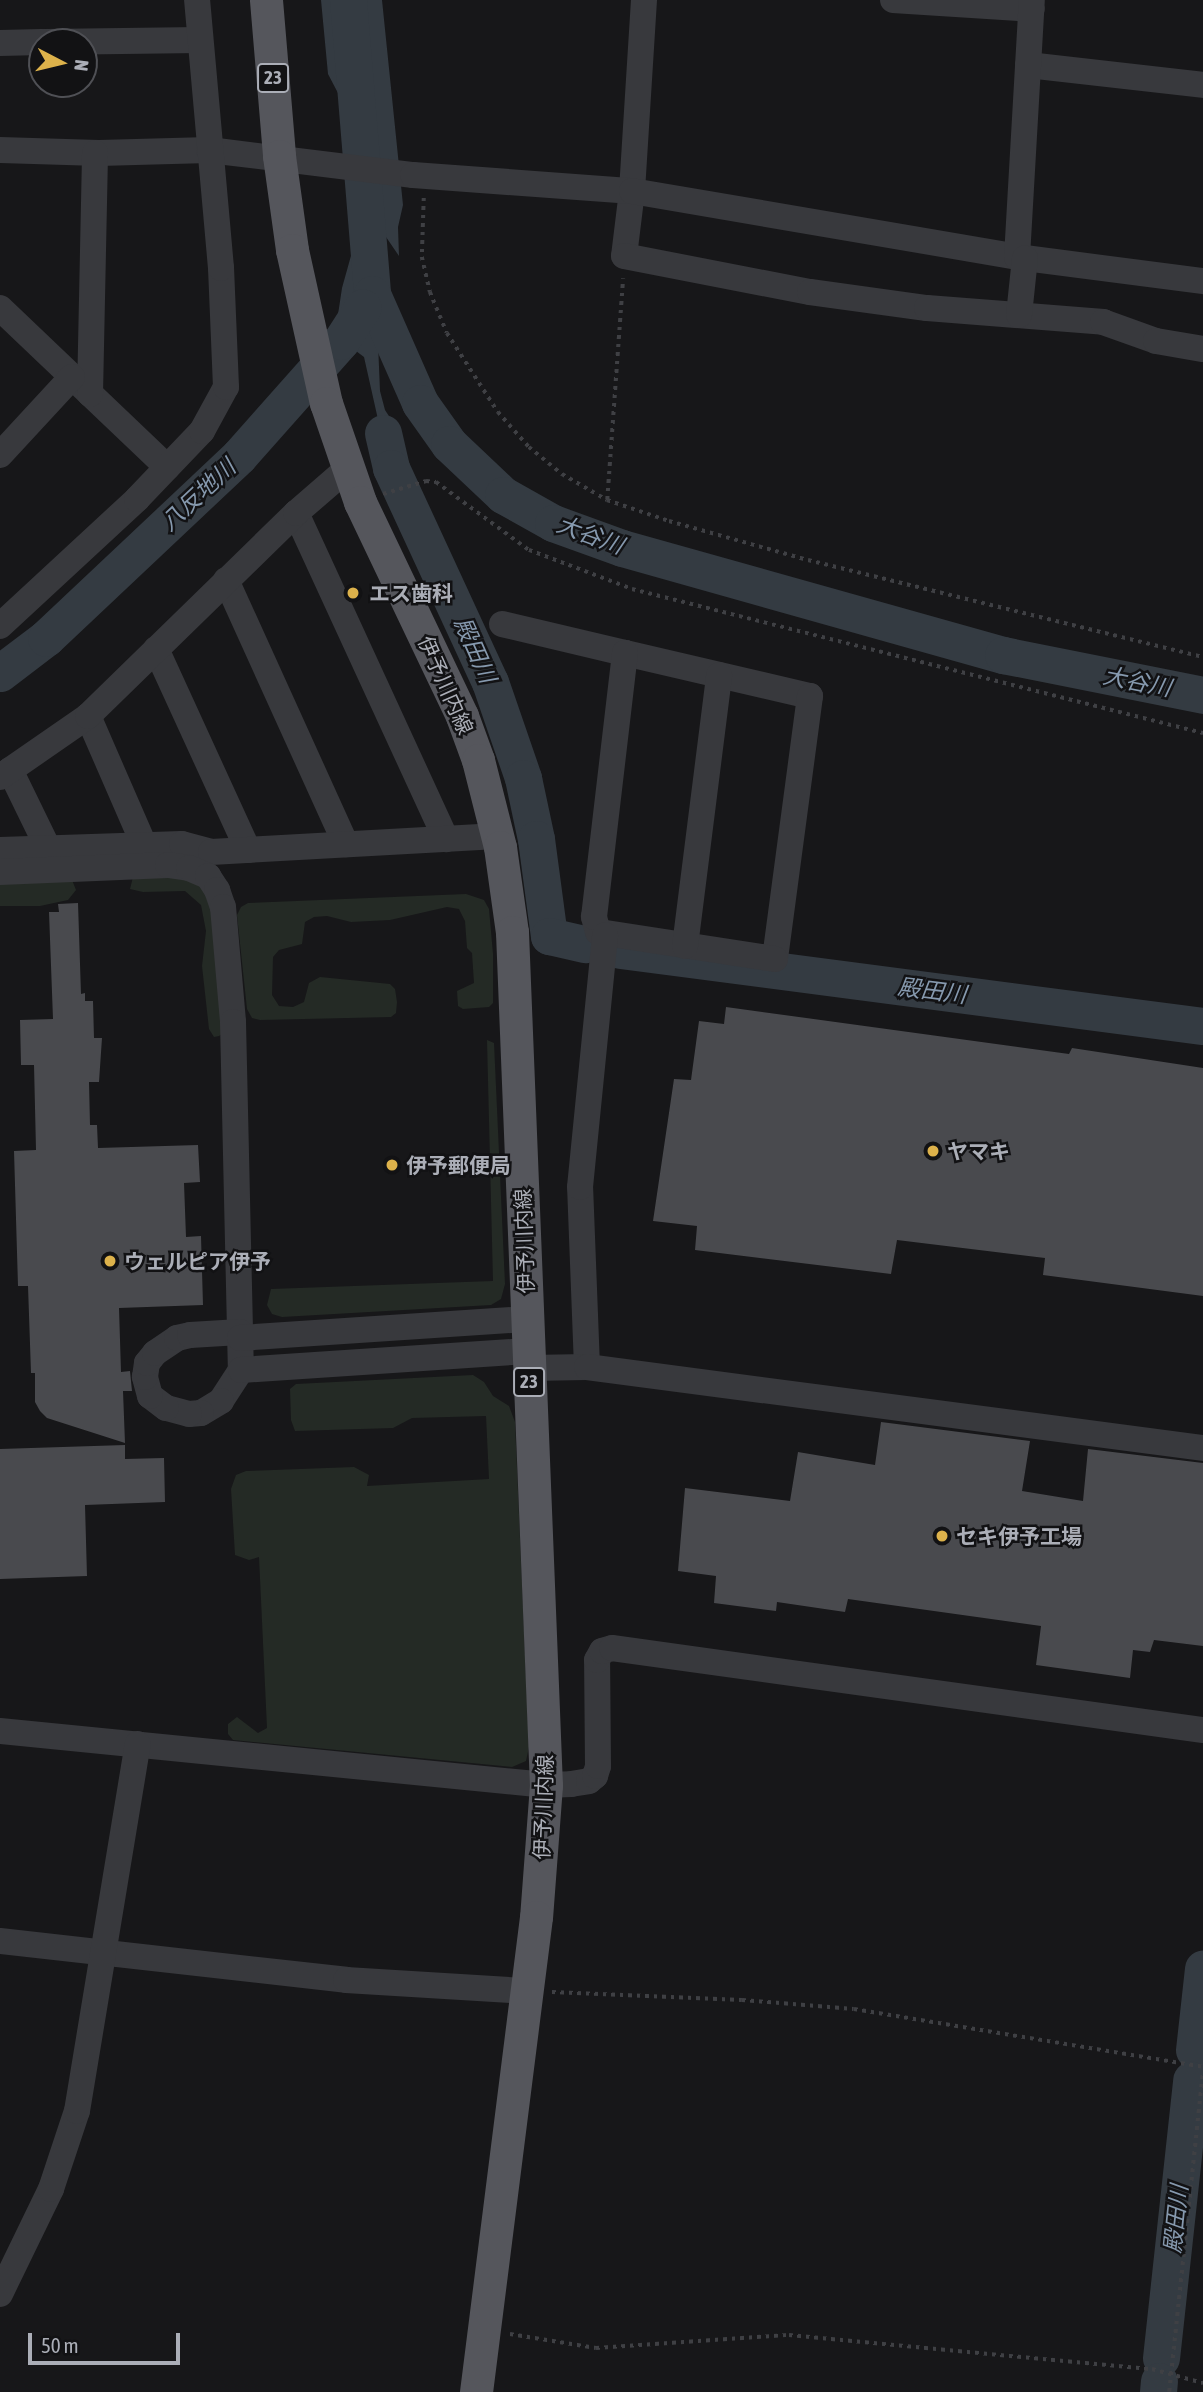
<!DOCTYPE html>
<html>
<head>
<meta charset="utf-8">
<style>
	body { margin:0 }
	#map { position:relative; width:1203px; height:2392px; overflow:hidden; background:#171719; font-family:"Asap Condensed","Noto Sans JP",sans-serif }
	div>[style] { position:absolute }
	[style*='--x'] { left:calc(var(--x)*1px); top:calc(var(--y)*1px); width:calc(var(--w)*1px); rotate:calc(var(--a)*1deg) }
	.green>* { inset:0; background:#242a25 }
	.water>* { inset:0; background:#343b42 }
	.river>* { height:37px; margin:-18.5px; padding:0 18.5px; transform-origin:18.5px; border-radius:18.5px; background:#343b42 }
	.building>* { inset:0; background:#494a4e }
	.path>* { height:3.5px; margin-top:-1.75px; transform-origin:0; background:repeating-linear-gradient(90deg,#3f4044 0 3.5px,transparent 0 8.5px) }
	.minor>* { height:26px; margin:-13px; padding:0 13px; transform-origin:13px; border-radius:13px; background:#38393d }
	.major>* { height:33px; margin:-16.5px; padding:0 16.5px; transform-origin:16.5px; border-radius:16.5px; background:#55565c }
	.dots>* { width:19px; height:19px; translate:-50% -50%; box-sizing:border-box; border:4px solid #121214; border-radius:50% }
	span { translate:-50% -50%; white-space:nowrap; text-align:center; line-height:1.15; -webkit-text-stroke:5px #121214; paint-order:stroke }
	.shield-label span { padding:2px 5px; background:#121214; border:2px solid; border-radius:5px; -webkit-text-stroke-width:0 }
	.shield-label { font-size:19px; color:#abaeb7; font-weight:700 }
	.poi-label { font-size:21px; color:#abaeb7; font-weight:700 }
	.left { translate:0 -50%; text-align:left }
	.street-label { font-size:21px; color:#abaeb7 }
	.water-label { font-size:23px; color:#8699ae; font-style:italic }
	.north { position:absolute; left:28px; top:28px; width:70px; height:70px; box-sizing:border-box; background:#121214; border:2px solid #4f5055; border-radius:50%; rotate:97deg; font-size:19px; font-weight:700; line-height:28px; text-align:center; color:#abaeb7 }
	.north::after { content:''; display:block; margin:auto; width:24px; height:32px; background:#ddb24b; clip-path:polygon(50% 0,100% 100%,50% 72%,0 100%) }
	.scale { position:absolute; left:28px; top:2333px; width:152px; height:32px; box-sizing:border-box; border:4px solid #abaeb7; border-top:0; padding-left:9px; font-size:21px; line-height:24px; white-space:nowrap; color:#abaeb7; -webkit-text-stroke:5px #121214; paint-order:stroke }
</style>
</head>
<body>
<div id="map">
	<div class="green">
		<div style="clip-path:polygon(133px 877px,191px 877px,210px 896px,223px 1033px,219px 1036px,214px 1037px,209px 1029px,202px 966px,206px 931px,201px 905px,185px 891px,143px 892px,130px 889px)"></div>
		<div style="clip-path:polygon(0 880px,72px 880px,76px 890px,68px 900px,40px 906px,0 906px)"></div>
		<div style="clip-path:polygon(466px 894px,484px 900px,489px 909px,493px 954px,493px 1003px,489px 1007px,463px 1009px,458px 1006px,457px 991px,474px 983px,472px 953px,467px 948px,465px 921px,459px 909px,447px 907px,390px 920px,351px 922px,327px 916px,314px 917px,305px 922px,302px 944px,279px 950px,273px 957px,272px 995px,279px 1006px,293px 1007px,304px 1002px,309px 983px,320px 977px,390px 984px,395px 989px,397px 1002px,396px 1013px,391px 1017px,260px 1020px,252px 1018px,247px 1009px,237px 915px,241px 907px,248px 903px)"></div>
		<div style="clip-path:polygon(487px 1040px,494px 1043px,505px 1284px,501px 1299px,491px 1305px,282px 1317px,272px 1314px,267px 1305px,271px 1289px,493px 1281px)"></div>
		<div style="clip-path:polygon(473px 1375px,484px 1382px,493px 1396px,509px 1406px,515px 1422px,529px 1747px,526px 1761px,512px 1767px,233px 1740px,228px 1734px,228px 1724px,237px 1717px,258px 1733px,267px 1728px,259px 1557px,249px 1560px,235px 1555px,231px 1489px,236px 1475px,246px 1471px,354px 1467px,369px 1475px,367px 1486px,489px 1479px,486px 1416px,412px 1418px,393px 1428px,295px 1431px,291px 1420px,290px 1389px,296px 1384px)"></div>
	</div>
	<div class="water">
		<div style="clip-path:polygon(321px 0,382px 0,403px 205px,398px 227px,399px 256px,386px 237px,383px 243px,377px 319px,380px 391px,385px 410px,398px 430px,388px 431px,401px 479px,392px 482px,364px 357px,352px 348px,344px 352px,338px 361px,334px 341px,342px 288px,359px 227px,368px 177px,366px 155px,370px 137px,365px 117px,350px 100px,339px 95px,328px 74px)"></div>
	</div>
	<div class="river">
		<div style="--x:348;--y:0;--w:295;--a:85.3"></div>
		<div style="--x:372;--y:294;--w:119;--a:66.2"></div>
		<div style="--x:420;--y:403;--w:50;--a:54.7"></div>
		<div style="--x:449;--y:444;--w:74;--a:43.4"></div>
		<div style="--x:503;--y:495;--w:57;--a:29.2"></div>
		<div style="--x:553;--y:523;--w:73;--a:19.9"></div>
		<div style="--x:622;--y:548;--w:396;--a:15.7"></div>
		<div style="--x:1003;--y:655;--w:204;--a:11.3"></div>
		<div style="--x:383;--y:433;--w:36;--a:77"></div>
		<div style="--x:391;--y:468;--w:236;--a:65.2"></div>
		<div style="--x:490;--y:682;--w:102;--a:71"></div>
		<div style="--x:523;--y:778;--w:62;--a:78"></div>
		<div style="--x:536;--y:839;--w:98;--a:82.4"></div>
		<div style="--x:549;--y:936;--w:37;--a:13"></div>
		<div style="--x:0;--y:673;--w:58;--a:-37.3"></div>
		<div style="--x:46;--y:638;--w:265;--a:-43.3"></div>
		<div style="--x:239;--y:456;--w:154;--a:-48.4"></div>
		<div style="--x:341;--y:341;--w:40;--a:-57.1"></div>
		<div style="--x:620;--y:950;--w:588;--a:7.43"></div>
		<div style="--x:1194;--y:2050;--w:82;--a:-83.7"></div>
		<div style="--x:1161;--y:2358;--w:280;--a:-83.8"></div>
		<div style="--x:1158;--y:2392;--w:11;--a:-85"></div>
	</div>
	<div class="building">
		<div style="clip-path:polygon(78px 903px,81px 994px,85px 993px,85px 1001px,93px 1001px,94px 1038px,102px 1038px,99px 1082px,89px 1082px,90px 1125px,97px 1125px,98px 1148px,198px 1145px,200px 1182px,184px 1183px,186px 1237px,201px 1236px,203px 1305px,119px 1308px,121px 1372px,130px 1371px,132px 1391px,123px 1391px,125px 1443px,47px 1418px,40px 1411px,35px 1402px,35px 1373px,31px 1373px,28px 1286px,18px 1286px,14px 1151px,36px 1150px,34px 1065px,21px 1065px,20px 1020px,53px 1019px,49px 912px,59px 912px,58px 904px)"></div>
		<div style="clip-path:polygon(726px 1007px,1069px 1054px,1072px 1048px,1203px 1068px,1203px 1296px,1043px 1275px,1045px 1258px,897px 1240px,891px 1274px,695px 1250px,697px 1226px,653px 1221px,674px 1079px,691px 1080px,699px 1021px,724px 1024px)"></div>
		<div style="clip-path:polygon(881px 1422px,1030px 1441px,1022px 1491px,1083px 1501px,1088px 1449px,1203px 1463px,1203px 1646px,1154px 1640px,1150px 1652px,1133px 1650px,1130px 1678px,1036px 1665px,1041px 1626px,848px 1599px,845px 1612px,777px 1602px,776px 1611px,714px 1603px,716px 1576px,678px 1571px,685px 1488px,790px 1501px,798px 1452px,875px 1465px)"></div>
		<div style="clip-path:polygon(125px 1445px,125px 1459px,164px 1458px,165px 1502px,85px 1505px,87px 1576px,0 1579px,0 1449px)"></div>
	</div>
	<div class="path">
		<div style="--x:424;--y:198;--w:59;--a:91.9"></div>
		<div style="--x:422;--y:257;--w:36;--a:77"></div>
		<div style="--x:430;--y:292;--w:44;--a:67.5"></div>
		<div style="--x:447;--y:333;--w:94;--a:57.2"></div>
		<div style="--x:498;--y:412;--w:47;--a:48.5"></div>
		<div style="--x:529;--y:447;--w:43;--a:39.3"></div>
		<div style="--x:562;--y:474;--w:52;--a:30"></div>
		<div style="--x:607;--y:500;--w:65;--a:18.7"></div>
		<div style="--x:669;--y:521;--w:144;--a:15.7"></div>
		<div style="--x:808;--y:560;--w:407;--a:13.8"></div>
		<div style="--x:383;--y:494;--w:45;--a:-16.8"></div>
		<div style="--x:426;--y:481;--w:10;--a:6"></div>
		<div style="--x:436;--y:482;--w:115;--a:36.2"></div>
		<div style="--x:529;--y:550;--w:110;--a:20.7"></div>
		<div style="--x:632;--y:589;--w:589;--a:14.15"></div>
		<div style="--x:607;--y:500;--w:222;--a:-85.9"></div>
		<div style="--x:552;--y:1992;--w:190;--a:2.4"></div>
		<div style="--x:742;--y:2000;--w:112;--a:4.6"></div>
		<div style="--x:854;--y:2009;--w:354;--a:9.4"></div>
		<div style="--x:510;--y:2334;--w:87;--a:9.2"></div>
		<div style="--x:596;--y:2348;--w:193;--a:-3.9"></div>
		<div style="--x:789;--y:2335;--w:365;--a:5.4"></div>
		<div style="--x:1152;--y:2369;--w:53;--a:15.4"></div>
		<div style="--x:1169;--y:2392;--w:323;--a:-84"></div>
	</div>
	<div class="minor">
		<div style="--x:644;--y:0;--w:191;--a:93.6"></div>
		<div style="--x:632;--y:191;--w:65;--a:97"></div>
		<div style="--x:624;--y:256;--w:189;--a:11"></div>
		<div style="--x:810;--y:292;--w:118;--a:7.8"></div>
		<div style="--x:927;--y:308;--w:177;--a:4.5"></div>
		<div style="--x:1103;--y:322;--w:56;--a:19.7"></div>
		<div style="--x:1156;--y:341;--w:48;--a:9.7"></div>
		<div style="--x:893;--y:0;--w:139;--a:3.7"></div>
		<div style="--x:45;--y:42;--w:155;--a:-0.7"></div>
		<div style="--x:0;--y:43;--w:42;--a:-1.4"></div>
		<div style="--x:1028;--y:65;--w:176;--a:6.5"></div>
		<div style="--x:0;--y:150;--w:99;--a:1.7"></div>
		<div style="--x:99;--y:153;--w:110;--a:-1.6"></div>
		<div style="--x:209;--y:150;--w:206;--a:7"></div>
		<div style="--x:413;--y:175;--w:220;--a:4.2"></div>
		<div style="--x:632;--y:191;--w:391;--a:9.7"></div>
		<div style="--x:1017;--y:257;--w:188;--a:7.4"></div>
		<div style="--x:1017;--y:257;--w:257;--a:-86.7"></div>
		<div style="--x:0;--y:308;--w:231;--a:43.6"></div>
		<div style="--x:1019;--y:315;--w:57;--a:-84"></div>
		<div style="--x:90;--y:394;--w:241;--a:-88.8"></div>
		<div style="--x:0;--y:455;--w:106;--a:-47.3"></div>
		<div style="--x:296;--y:513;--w:359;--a:65.3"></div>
		<div style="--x:226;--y:580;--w:290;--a:65.6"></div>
		<div style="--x:502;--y:624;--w:126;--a:13.3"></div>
		<div style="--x:625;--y:653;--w:190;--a:13.1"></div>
		<div style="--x:810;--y:696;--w:265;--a:97.6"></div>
		<div style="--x:775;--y:959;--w:179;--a:-171.3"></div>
		<div style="--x:598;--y:932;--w:16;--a:-105"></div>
		<div style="--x:594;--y:917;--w:266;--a:-83.3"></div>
		<div style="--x:0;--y:626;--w:187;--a:-42.8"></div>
		<div style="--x:137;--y:499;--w:94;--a:-46.3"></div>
		<div style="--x:202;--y:431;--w:50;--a:-61.4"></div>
		<div style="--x:226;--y:387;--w:119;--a:-92.4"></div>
		<div style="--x:221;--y:268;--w:269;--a:-95.1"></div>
		<div style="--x:156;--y:649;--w:221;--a:65.4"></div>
		<div style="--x:88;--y:716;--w:141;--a:66.5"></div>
		<div style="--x:10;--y:770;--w:87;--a:64"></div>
		<div style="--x:0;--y:777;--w:107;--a:-34.7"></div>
		<div style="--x:88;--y:716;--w:291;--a:-44.3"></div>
		<div style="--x:296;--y:513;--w:69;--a:-40.9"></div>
		<div style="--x:0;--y:850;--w:182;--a:-1.9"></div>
		<div style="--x:182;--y:844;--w:30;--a:15"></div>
		<div style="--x:211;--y:852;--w:287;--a:-3.2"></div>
		<div style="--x:0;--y:872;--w:168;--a:-2.4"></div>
		<div style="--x:168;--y:865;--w:21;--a:8"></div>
		<div style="--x:189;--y:868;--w:21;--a:23"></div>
		<div style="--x:208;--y:876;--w:17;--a:57"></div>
		<div style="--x:217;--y:890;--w:18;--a:71"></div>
		<div style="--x:223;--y:907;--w:115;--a:85"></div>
		<div style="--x:233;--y:1022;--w:348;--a:88.7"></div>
		<div style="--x:241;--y:1370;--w:37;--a:123"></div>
		<div style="--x:221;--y:1401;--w:23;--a:149"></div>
		<div style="--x:201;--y:1413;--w:12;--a:175"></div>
		<div style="--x:189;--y:1414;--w:24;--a:-165"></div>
		<div style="--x:166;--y:1408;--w:20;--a:-143"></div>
		<div style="--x:150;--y:1396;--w:20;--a:-105"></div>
		<div style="--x:145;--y:1377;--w:14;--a:-82"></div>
		<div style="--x:147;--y:1363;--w:13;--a:-51"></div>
		<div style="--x:155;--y:1353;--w:27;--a:-34"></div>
		<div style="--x:177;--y:1338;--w:13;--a:-13"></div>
		<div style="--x:190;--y:1335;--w:50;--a:-3.4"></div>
		<div style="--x:685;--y:946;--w:273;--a:-82.8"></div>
		<div style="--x:240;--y:1338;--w:287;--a:-3.8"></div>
		<div style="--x:587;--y:1367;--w:180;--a:-92.2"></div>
		<div style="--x:580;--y:1187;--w:253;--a:-84.3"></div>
		<div style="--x:529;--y:1368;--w:58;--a:-1"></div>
		<div style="--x:587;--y:1367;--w:621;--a:7.49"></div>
		<div style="--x:241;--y:1370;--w:288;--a:-3.8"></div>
		<div style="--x:0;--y:1731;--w:549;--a:5.65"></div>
		<div style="--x:546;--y:1785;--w:25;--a:-2"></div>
		<div style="--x:571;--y:1784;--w:18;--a:-9"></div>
		<div style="--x:589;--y:1781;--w:8;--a:-40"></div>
		<div style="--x:595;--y:1776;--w:10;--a:-73"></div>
		<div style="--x:598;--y:1766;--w:106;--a:-90.5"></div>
		<div style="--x:597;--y:1660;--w:10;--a:-61"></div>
		<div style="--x:602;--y:1651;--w:10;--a:-17"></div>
		<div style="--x:612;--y:1648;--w:597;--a:7.9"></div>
		<div style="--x:0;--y:1941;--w:348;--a:6.4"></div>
		<div style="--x:346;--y:1980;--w:182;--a:3.5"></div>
		<div style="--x:0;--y:2294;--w:117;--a:-64.1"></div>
		<div style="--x:51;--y:2189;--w:82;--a:-71.6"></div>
		<div style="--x:77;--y:2111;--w:372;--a:-80.6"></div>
	</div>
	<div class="major">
		<div style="--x:266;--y:0;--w:157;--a:85.2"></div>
		<div style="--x:279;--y:156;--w:95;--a:82.1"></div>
		<div style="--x:292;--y:250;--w:157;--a:77.5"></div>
		<div style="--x:326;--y:403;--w:105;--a:71"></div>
		<div style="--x:360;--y:502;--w:237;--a:64.5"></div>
		<div style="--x:462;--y:716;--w:47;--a:70"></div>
		<div style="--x:478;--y:760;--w:90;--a:75.8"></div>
		<div style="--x:500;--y:847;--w:86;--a:82"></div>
		<div style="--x:512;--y:932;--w:854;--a:87.72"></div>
		<div style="--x:546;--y:1785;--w:132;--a:94.3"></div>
		<div style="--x:536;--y:1917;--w:479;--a:97.2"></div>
	</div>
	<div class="dots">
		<div style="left:353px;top:593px;background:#ddb24b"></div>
		<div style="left:933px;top:1151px;background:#ddb24b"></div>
		<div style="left:392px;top:1165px;background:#ddb24b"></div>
		<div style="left:110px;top:1261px;background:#ddb24b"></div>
		<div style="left:942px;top:1536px;background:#ddb24b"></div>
	</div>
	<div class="shield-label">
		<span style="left:273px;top:78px">23</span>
		<span style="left:529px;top:1382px">23</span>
	</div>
	<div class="poi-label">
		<span class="left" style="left:369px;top:593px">エス歯科</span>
		<span class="left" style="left:947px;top:1151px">ヤマキ</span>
		<span class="left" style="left:406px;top:1165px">伊予郵便局</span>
		<span class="left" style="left:124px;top:1261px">ウェルピア伊予</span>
		<span class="left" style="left:956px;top:1536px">セキ伊予工場</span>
	</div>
	<div class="street-label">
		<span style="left:446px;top:685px;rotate:66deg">伊予川内線</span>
		<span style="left:524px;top:1241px;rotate:-92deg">伊予川内線</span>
		<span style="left:543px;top:1807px;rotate:-88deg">伊予川内線</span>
	</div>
	<div class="water-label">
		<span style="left:198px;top:495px;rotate:-43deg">八反地川</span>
		<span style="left:590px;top:535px;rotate:20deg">大谷川</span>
		<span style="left:475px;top:650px;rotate:66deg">殿田川</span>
		<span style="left:1137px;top:682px;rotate:11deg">大谷川</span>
		<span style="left:932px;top:991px;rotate:7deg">殿田川</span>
		<span style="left:1176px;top:2219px;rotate:-84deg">殿田川</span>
	</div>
	<div class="north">N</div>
	<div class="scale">50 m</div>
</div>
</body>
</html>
